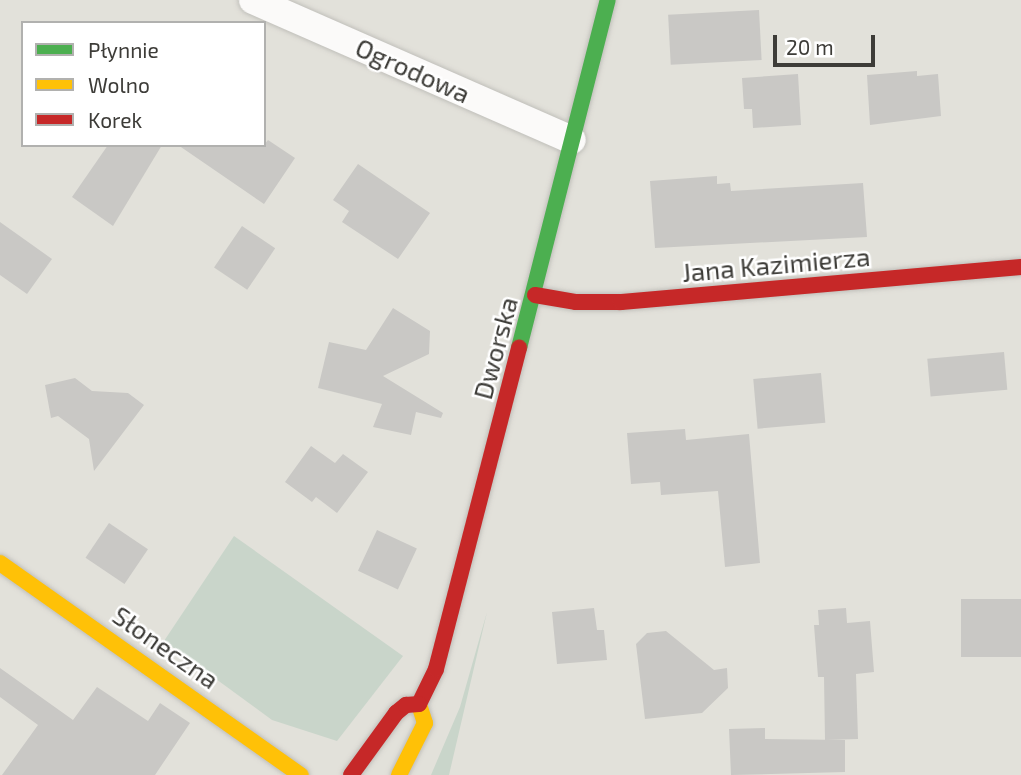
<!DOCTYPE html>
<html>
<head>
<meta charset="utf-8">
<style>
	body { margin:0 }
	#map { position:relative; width:1021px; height:775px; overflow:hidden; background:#e2e1da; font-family:"Exo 2",sans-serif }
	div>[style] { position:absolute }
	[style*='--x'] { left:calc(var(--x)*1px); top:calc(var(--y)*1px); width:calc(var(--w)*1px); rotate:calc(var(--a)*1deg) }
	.green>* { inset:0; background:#c9d5ca }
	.building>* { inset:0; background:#c9c8c5; transform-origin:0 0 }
	.roads { filter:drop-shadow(0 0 2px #c0bfba) drop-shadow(0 0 2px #c0bfba) }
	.street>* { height:28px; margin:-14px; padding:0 14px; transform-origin:14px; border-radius:14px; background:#fbfaf9 }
	.fast>* { height:16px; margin:-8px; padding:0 8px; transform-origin:8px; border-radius:8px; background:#4caf50 }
	.slow>* { height:16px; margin:-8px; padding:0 8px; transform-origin:8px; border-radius:8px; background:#ffc107 }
	.jam>* { height:16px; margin:-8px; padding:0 8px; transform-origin:8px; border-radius:8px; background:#c62828 }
	span { translate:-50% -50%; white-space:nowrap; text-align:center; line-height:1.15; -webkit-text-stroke:5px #fff; paint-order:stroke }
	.street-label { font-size:26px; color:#3d3c38 }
	.legend { position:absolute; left:21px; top:21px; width:245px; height:126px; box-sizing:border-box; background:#fff; border:2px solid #b1b1af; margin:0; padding:9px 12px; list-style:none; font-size:21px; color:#3d3c38 }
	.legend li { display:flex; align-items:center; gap:14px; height:35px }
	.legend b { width:35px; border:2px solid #b1b1af }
	.scale { position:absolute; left:773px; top:35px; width:102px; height:32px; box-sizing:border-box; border:4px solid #3d3c38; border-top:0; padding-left:9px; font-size:21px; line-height:24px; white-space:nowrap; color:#3d3c38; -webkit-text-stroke:5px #fff; paint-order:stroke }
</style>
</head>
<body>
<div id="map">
	<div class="green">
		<div style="clip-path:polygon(234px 536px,403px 656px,337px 741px,272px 720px,164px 641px)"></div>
		<div style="clip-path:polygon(487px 612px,449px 775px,431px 775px,460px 707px)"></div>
	</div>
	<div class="building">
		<div style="left:759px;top:10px;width:50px;height:91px;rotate:87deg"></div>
		<div style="clip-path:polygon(917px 71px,917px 76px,938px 74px,941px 116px,870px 125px,867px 75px)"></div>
		<div style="clip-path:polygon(798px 74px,801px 125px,753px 128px,752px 109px,744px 109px,742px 78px)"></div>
		<div style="clip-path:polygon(268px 140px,295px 158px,264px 204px,178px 145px,264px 145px)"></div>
		<div style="clip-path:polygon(108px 145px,162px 145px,113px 226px,72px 197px)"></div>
		<div style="clip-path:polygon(358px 164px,430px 213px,398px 259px,342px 222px,349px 211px,333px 200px)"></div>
		<div style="clip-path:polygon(717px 176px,717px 184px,730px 183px,731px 191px,863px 183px,867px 237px,655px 248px,650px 181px)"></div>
		<div style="clip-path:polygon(0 222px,52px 259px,27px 294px,0 275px)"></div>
		<div style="left:242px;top:226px;width:40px;height:50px;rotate:34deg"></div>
		<div style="clip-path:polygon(393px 308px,430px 331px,429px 354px,383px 376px,443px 413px,441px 418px,416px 412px,411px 435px,373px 427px,382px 404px,318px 388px,329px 342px,366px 350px)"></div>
		<div style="left:1004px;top:352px;width:38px;height:77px;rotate:85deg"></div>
		<div style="left:821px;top:373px;width:50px;height:68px;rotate:85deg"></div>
		<div style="clip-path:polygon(75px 378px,92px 391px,128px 393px,144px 405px,94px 471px,89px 439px,58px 416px,51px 418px,45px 385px)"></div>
		<div style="clip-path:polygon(685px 429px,686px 440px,749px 434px,760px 563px,725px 567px,718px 491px,661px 495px,660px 482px,631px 484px,627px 433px)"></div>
		<div style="clip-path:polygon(311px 446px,335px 463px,343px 454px,368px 472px,337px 513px,316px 497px,312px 502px,285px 482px)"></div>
		<div style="left:109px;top:523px;width:47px;height:42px;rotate:34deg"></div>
		<div style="left:377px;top:530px;width:44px;height:45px;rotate:25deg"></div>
		<div style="left:1021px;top:599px;width:58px;height:60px;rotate:90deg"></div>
		<div style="clip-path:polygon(594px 608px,597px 630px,604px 630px,607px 660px,557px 664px,552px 612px)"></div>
		<div style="clip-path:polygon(846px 608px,847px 623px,870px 621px,874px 672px,856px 674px,858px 739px,825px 740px,824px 677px,818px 677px,814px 625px,819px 625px,818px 610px)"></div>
		<div style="clip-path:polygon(666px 631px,714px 670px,727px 668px,728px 688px,702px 713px,645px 719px,636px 644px,647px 633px)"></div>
		<div style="clip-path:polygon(0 668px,73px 720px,97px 687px,148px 721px,160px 703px,190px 723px,155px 775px,2px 775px,38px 725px,0 697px)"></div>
		<div style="clip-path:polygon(765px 728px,765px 739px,845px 740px,845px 772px,731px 775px,729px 729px)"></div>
	</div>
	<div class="roads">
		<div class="street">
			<div style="--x:253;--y:0;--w:348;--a:23.7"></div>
		</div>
		<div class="fast">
			<div style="--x:519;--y:348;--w:359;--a:-75.7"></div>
		</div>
		<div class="slow">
			<div style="--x:0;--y:563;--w:368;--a:35.2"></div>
			<div style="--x:399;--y:775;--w:58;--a:-63.4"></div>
			<div style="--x:425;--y:723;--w:20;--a:-108"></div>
		</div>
		<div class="jam">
			<div style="--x:535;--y:295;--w:42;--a:9.7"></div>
			<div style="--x:576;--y:302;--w:45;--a:0"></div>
			<div style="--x:621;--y:302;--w:402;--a:-5"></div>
			<div style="--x:419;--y:704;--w:39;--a:-64"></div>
			<div style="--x:436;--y:669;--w:332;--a:-75.5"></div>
			<div style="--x:351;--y:775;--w:77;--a:-54"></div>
			<div style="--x:396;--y:713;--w:13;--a:-39"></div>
			<div style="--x:406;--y:705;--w:13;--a:-4"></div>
		</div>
	</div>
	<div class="street-label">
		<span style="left:413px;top:70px;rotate:24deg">Ogrodowa</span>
		<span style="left:776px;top:264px;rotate:-5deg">Jana Kazimierza</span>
		<span style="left:495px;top:348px;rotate:-75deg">Dworska</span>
		<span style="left:166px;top:647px;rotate:35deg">Słoneczna</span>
	</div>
	<ul class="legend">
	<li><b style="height:9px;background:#4caf50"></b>Płynnie</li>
	<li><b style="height:9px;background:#ffc107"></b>Wolno</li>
	<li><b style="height:9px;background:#c62828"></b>Korek</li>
	</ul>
	<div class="scale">20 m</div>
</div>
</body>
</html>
